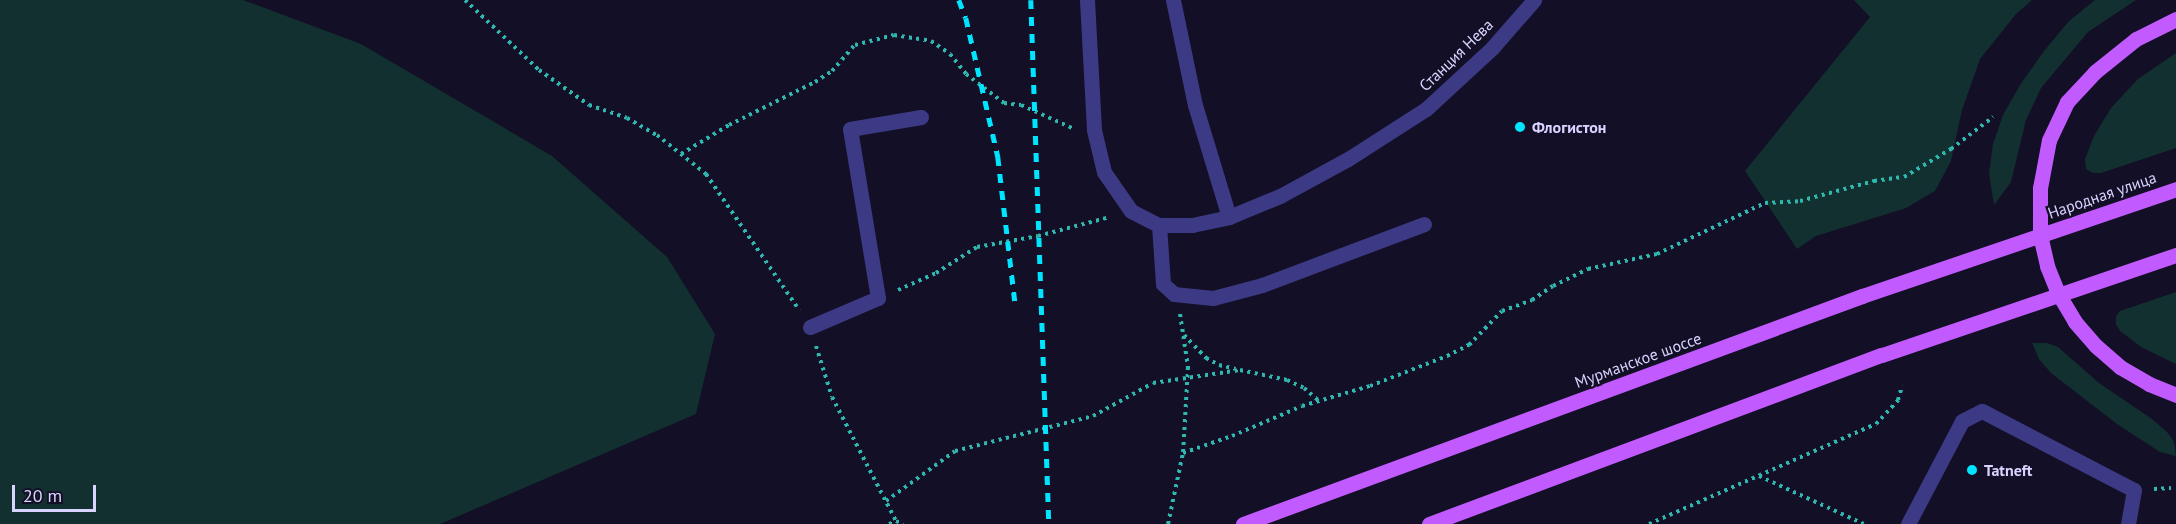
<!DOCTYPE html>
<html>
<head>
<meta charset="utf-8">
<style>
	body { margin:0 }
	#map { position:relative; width:2176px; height:524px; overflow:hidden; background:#130f26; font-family:"PT Sans",sans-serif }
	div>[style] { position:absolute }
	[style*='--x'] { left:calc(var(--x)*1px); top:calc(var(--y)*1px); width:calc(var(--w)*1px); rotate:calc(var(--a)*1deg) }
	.green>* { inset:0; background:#12302f }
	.path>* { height:4px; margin-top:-2px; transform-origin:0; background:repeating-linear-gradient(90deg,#2fb8b0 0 3px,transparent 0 7.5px) }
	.minor>* { height:15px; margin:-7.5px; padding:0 7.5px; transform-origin:7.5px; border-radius:7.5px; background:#3d3a85 }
	.major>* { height:15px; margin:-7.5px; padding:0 7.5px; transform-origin:7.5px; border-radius:7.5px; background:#c25bff }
	.rail>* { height:4.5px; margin-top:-2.25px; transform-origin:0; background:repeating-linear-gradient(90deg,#00e5ff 0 9px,transparent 0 17px) }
	.dots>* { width:16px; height:16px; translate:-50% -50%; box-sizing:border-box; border:3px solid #130f26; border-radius:50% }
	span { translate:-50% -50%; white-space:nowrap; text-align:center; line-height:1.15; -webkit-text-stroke:4.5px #130f26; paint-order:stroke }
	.street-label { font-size:16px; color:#d9d4ff }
	.poi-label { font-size:16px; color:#d9d4ff; font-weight:700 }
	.left { translate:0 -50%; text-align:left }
	.scale { position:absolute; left:12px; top:485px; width:84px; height:27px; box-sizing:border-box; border:3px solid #d9d4ff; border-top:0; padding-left:8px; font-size:18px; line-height:21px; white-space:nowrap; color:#d9d4ff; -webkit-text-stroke:4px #130f26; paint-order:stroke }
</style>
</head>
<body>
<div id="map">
	<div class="green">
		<div style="clip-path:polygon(0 0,243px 0,361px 44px,552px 156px,667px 257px,715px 334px,696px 414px,440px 524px,0 524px)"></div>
		<div style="clip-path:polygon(1854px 0,2032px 0,2016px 14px,1980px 59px,1962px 110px,1951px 161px,1935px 191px,1906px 208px,1816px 236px,1797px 249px,1745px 171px,1870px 17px)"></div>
		<div style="clip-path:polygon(2095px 0,2136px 0,2088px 32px,2041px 88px,2026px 120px,2011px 182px,1994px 205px,1989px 173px,1993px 144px,2003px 115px,2020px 85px,2044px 51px,2069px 21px)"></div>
		<div style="clip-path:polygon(2176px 53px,2176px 148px,2101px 173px,2093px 173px,2086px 169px,2085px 159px,2094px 136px,2111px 108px,2138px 79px)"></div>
		<div style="clip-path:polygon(2176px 292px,2176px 364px,2141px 347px,2120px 331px,2116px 324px,2116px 316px,2120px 311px)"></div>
		<div style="clip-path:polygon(2032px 343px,2047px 343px,2058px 347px,2099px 383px,2152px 419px,2167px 432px,2174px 442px,2176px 456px,2160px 452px,2117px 424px,2051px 373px,2039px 359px)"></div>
	</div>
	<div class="path">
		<div style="--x:465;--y:0;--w:102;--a:43.4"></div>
		<div style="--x:539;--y:70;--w:61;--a:35"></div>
		<div style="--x:589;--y:105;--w:40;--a:18.9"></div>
		<div style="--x:627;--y:118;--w:34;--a:30"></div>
		<div style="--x:657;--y:135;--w:63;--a:38.5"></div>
		<div style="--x:706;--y:174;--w:165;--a:55.6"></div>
		<div style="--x:681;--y:154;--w:56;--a:-31.1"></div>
		<div style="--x:729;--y:125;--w:96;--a:-26.6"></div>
		<div style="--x:815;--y:82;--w:20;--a:-33"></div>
		<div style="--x:832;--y:71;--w:35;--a:-49"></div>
		<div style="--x:855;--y:45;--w:40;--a:-14.4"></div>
		<div style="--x:894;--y:35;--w:37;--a:9"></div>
		<div style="--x:931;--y:41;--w:23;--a:34"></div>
		<div style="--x:950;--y:54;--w:26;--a:51"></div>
		<div style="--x:966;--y:74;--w:48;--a:37.3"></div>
		<div style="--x:1004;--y:103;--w:17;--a:7"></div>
		<div style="--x:1021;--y:105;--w:56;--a:24.3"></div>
		<div style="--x:898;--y:290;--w:42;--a:-24.1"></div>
		<div style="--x:936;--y:273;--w:49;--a:-32.4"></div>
		<div style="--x:977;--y:247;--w:62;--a:-10.2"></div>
		<div style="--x:1038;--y:236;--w:74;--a:-14.8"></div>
		<div style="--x:1180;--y:314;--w:54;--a:81.4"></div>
		<div style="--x:1188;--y:367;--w:86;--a:93.3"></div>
		<div style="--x:1184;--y:335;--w:32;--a:46"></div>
		<div style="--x:1206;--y:358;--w:15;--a:28"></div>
		<div style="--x:1219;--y:365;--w:17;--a:13"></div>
		<div style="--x:816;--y:346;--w:53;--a:72.6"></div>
		<div style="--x:832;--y:397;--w:140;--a:62.7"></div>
		<div style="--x:896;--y:521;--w:8;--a:23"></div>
		<div style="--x:1759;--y:476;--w:115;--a:24.6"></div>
		<div style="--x:2154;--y:489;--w:17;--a:-3"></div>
		<div style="--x:886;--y:501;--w:85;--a:-35.9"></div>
		<div style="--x:955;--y:451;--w:142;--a:-14.2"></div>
		<div style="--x:1093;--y:416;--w:68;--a:-28.8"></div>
		<div style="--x:1153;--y:383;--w:88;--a:-8.5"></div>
		<div style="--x:1240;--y:370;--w:48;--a:12"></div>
		<div style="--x:1287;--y:380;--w:19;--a:25"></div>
		<div style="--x:1304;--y:388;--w:18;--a:41"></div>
		<div style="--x:889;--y:524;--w:8;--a:-23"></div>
		<div style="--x:1168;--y:524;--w:73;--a:-78.1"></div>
		<div style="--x:1183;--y:453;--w:52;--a:-19.1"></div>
		<div style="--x:1232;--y:436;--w:76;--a:-23.2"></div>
		<div style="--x:1302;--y:406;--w:71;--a:-16.4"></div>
		<div style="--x:1370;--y:386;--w:83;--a:-21.3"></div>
		<div style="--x:1447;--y:356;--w:25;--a:-27"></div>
		<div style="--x:1469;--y:345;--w:47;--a:-45.9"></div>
		<div style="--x:1502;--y:311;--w:32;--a:-20"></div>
		<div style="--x:1532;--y:300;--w:25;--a:-34"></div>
		<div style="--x:1553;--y:286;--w:39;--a:-26"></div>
		<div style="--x:1588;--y:269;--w:71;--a:-12.3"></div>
		<div style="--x:1657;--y:254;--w:119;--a:-25.3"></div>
		<div style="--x:1765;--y:203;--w:35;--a:-3"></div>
		<div style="--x:1800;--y:201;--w:77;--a:-15.1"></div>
		<div style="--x:1874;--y:181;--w:30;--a:-8"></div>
		<div style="--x:1904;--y:177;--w:55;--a:-30.8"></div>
		<div style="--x:1951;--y:149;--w:53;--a:-37.3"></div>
		<div style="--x:1649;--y:524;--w:248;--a:-23.8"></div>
		<div style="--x:1876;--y:424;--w:33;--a:-47"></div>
		<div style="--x:1898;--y:400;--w:15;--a:-74"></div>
	</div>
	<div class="minor">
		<div style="--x:1087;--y:0;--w:130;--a:86.9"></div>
		<div style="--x:1094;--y:130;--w:43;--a:76.6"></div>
		<div style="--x:1104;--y:172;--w:47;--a:55.3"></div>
		<div style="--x:1131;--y:211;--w:31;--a:27"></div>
		<div style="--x:1159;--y:225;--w:33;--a:0"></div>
		<div style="--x:1192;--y:225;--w:38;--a:-12"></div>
		<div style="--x:1229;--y:217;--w:55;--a:-22.4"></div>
		<div style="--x:1280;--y:196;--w:77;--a:-28.6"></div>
		<div style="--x:1348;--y:159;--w:93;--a:-32.7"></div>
		<div style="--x:1426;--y:109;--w:90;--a:-42.7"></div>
		<div style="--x:1492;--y:48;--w:64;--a:-48.8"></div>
		<div style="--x:1173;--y:0;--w:107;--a:78.2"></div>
		<div style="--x:1195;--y:105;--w:117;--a:73.1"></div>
		<div style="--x:1159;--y:225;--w:59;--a:86.1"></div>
		<div style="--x:1163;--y:284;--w:15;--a:42"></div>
		<div style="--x:1174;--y:294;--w:39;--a:6"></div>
		<div style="--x:1213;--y:298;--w:51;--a:-14.9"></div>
		<div style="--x:1262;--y:285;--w:173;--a:-20.6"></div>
		<div style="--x:810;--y:327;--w:74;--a:-23.1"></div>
		<div style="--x:878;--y:298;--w:171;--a:-99.4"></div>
		<div style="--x:850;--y:129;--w:72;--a:-9.6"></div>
		<div style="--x:1908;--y:524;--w:116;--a:-62.3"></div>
		<div style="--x:1962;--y:421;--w:22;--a:-27"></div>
		<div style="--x:1982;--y:411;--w:171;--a:27.5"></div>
		<div style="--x:2134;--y:490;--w:35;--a:100"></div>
	</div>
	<div class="major">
		<div style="--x:2176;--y:19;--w:45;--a:153.4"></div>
		<div style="--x:2136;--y:39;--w:53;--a:141.2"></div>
		<div style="--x:2095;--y:72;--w:41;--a:133"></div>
		<div style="--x:2067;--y:102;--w:42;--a:115.3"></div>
		<div style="--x:2049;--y:140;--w:49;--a:100.6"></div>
		<div style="--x:2040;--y:188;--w:47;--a:90"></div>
		<div style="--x:2040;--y:235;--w:32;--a:77"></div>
		<div style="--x:2047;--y:266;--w:31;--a:68"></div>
		<div style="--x:2059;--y:295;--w:31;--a:59"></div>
		<div style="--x:2075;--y:322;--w:32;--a:49"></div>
		<div style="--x:2096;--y:346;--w:32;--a:41"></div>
		<div style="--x:2120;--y:367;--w:34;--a:30"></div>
		<div style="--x:2149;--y:384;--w:29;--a:22"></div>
		<div style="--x:1243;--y:524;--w:660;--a:-20.22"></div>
		<div style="--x:1862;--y:296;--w:332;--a:-18.8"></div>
		<div style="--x:1429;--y:524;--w:483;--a:-20.5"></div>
		<div style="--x:1882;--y:355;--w:311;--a:-18.8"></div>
	</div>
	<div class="rail">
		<div style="--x:959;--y:0;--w:19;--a:69"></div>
		<div style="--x:966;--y:18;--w:143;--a:77"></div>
		<div style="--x:998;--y:157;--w:145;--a:83.3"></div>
		<div style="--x:1031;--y:0;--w:524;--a:88.03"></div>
	</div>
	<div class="dots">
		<div style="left:1520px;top:127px;background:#00e5ff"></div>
		<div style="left:1972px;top:470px;background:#00e5ff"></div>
	</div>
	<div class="street-label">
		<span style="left:1456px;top:55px;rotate:-44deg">Станция Нева</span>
		<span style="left:2102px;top:195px;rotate:-19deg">Народная улица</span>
		<span style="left:1638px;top:360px;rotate:-20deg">Мурманское шоссе</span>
	</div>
	<div class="poi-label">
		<span class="left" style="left:1532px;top:127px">Флогистон</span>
		<span class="left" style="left:1984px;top:470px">Tatneft</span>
	</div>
	<div class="scale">20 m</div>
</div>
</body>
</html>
